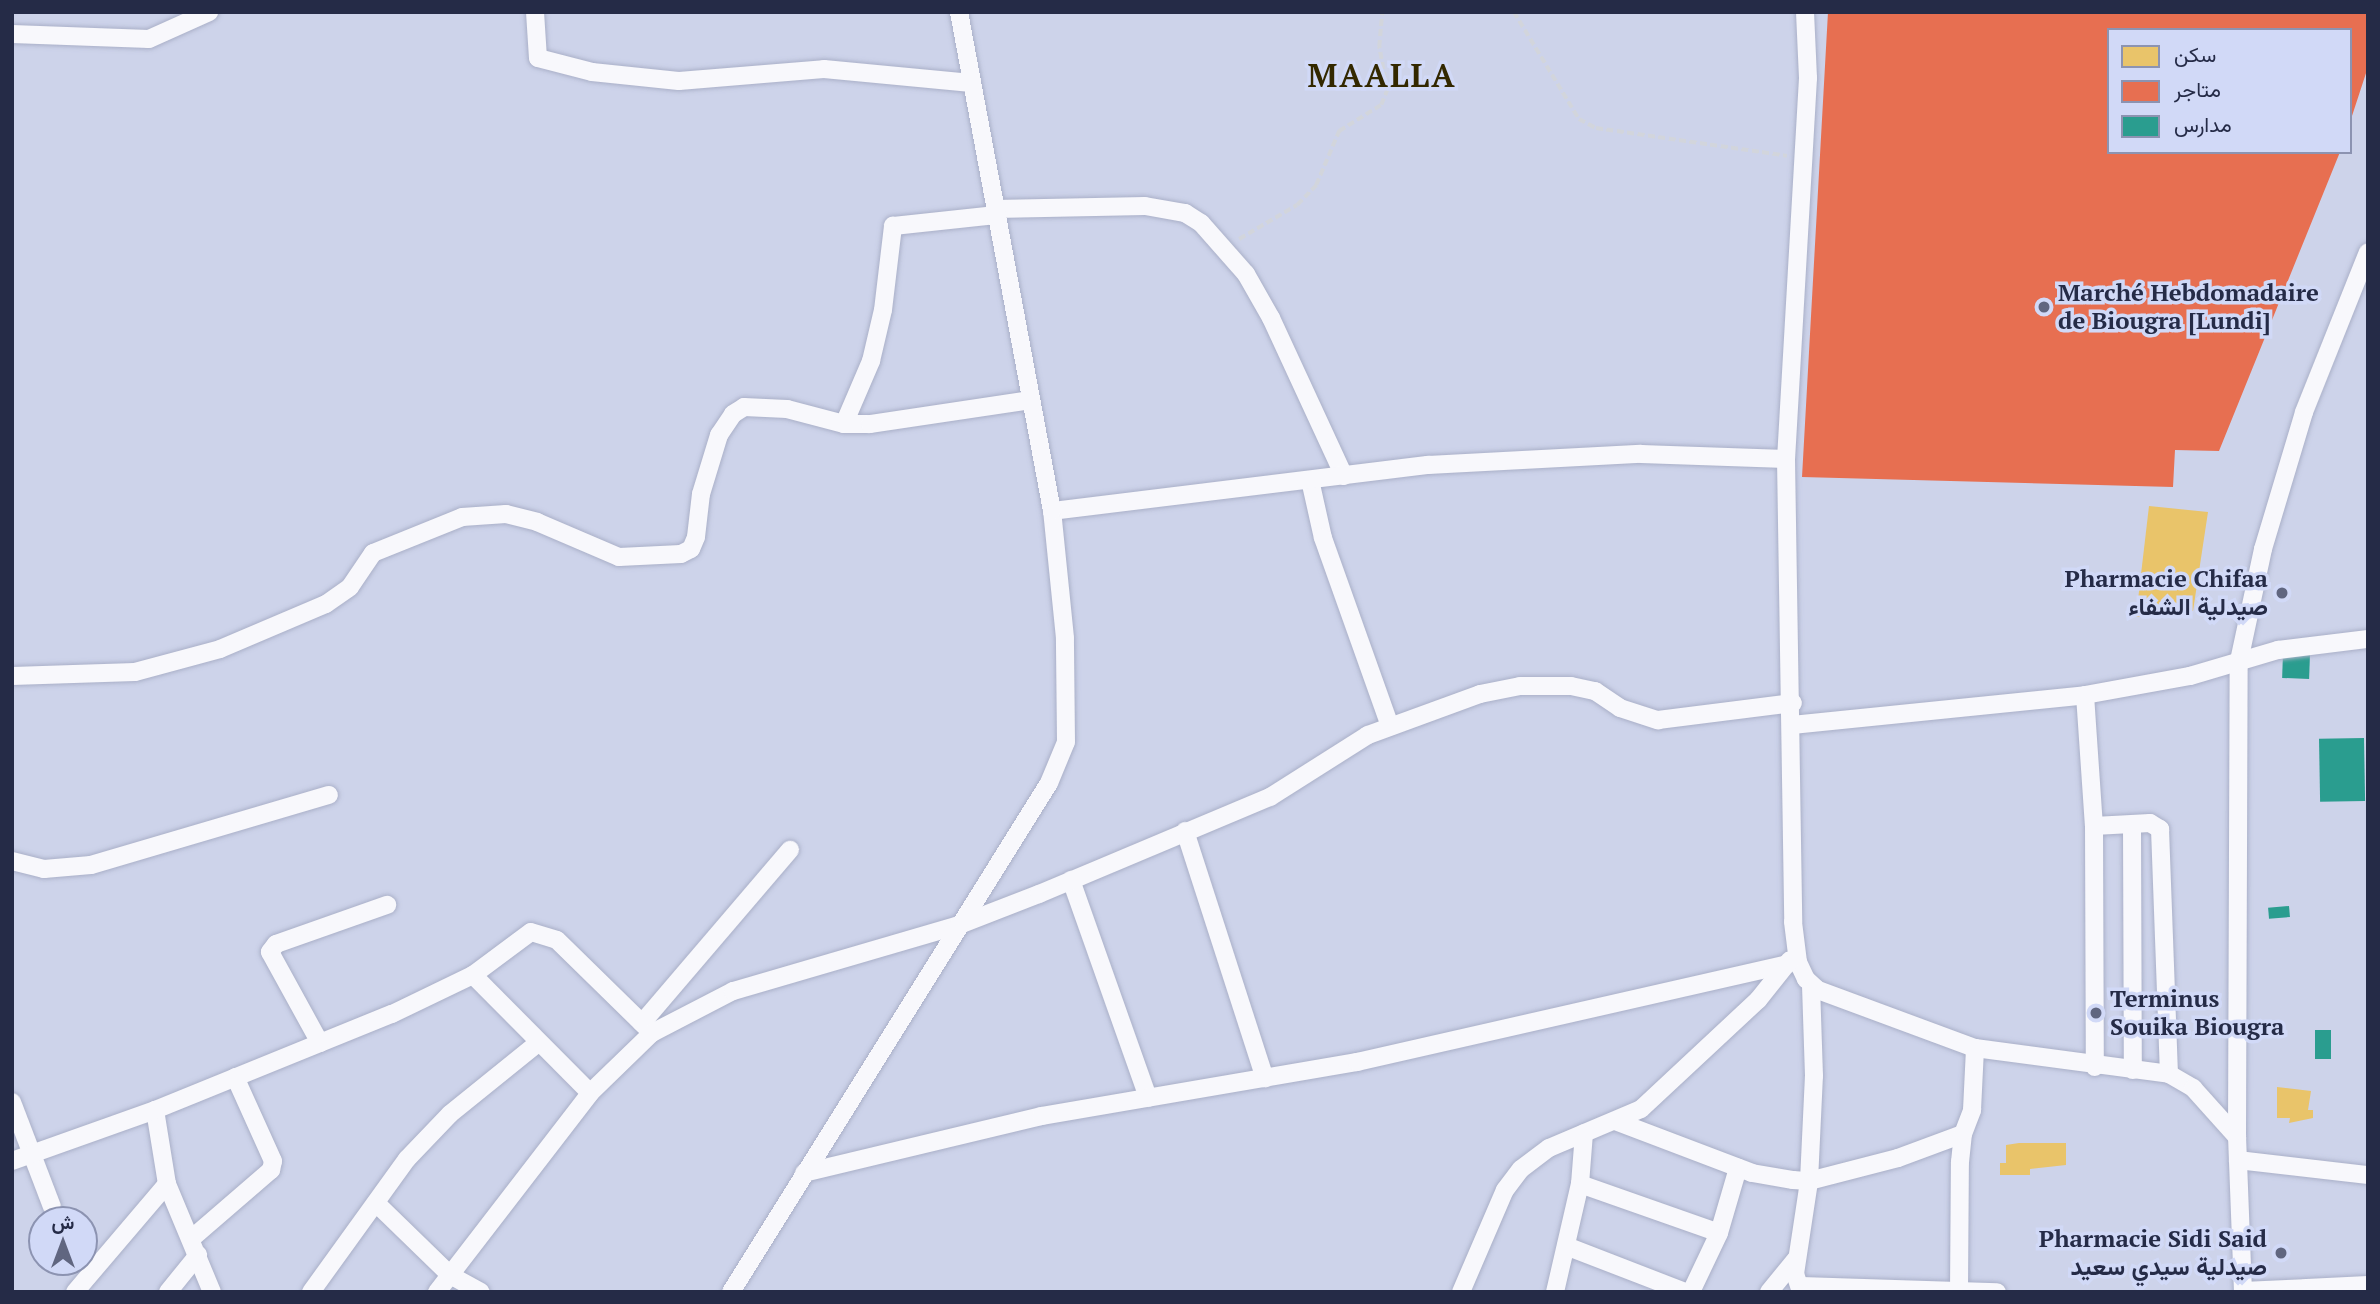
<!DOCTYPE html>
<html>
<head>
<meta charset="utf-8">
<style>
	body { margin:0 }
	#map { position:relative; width:2380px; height:1304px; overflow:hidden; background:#cdd3ea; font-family:"PT Serif",Vazirmatn,serif }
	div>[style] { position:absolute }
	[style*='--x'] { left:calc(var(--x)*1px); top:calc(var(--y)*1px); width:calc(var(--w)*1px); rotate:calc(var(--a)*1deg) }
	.homes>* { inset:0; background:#e9c46a }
	.shops>* { inset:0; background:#e76f51 }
	.schools>* { inset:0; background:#2a9d8f; transform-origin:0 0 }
	.path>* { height:3.5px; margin-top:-1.75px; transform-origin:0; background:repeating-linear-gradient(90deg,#d2d5dc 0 7px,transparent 0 10.5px) }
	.roads { filter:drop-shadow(0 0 2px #aab0c8) drop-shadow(0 0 2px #aab0c8) }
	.minor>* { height:18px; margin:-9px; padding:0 9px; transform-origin:9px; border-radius:9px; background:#f8f8fc }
	.dots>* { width:19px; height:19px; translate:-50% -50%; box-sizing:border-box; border:4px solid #d1d9f7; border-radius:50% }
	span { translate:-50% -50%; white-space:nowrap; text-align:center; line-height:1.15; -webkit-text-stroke:7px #d1d9f7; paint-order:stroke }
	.poi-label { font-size:24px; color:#252b47; font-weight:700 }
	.left { translate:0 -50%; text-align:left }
	.right { translate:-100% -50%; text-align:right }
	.district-label { font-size:32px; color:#332800; font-weight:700; letter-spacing:2px }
	.frame { position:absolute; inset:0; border:14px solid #252b47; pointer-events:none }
	.legend { position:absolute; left:2107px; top:28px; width:245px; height:126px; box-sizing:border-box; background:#d1d9f7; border:2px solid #8c93b1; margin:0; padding:9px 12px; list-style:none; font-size:21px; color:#252b47 }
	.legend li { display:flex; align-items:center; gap:14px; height:35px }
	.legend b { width:35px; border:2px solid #8c93b1 }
	.north { position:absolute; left:28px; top:1206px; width:70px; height:70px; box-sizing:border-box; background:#d1d9f7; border:2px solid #8c93b1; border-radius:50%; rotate:0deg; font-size:19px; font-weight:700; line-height:28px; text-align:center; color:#252b47 }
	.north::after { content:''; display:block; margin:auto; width:24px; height:32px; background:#606680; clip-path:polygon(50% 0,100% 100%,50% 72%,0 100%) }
</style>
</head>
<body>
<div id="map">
	<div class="homes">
		<div style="clip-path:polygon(2149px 506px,2208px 512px,2193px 611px,2136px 617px)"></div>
		<div style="clip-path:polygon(2277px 1087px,2311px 1091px,2308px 1110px,2313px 1110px,2313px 1118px,2289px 1123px,2290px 1118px,2277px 1118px)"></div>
		<div style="clip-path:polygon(2019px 1143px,2066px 1143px,2066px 1165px,2030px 1169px,2030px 1175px,2000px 1175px,2000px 1163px,2006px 1163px,2006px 1145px)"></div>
	</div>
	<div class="shops">
		<div style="clip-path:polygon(1828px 12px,2368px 12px,2368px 67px,2351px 119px,2350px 30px,2109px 30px,2109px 152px,2340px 152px,2219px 451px,2175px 450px,2173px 487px,1802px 477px)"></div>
	</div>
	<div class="schools">
		<div style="left:2283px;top:653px;width:27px;height:25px;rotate:2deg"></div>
		<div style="left:2364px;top:738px;width:63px;height:45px;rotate:89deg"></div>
		<div style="left:2289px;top:906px;width:11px;height:21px;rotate:85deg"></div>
		<div style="left:2315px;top:1030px;width:16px;height:29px"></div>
	</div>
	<div class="path">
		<div style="--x:1514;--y:12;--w:125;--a:58.7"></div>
		<div style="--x:1579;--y:119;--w:19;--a:28"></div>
		<div style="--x:1596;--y:128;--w:193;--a:8.3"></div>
		<div style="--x:1239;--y:239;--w:67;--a:-30.4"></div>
		<div style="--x:1297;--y:205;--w:28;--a:-46"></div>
		<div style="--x:1316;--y:185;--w:59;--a:-66.9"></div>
		<div style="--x:1339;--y:131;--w:49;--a:-31.8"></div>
		<div style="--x:1381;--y:105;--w:16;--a:-68"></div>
		<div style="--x:1387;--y:90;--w:44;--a:-100.5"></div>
		<div style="--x:1379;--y:47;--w:35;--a:-85"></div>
	</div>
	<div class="roads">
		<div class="minor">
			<div style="--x:535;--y:12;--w:46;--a:86.3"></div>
			<div style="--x:538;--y:58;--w:56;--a:14.5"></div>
			<div style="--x:592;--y:72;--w:87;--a:5.9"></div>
			<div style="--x:679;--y:81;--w:145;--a:-4.7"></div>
			<div style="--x:824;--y:69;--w:148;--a:5.4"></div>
			<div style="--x:1805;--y:12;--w:66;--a:87.4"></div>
			<div style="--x:1808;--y:78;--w:382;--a:93.3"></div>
			<div style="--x:1786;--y:459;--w:463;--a:89.1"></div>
			<div style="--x:1793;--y:922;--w:40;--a:82.9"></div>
			<div style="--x:1798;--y:962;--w:19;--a:65"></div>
			<div style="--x:1806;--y:979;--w:16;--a:43"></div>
			<div style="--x:1818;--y:990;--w:167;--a:20.3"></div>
			<div style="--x:1975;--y:1048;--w:196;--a:7.6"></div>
			<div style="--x:2169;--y:1074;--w:28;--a:30"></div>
			<div style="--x:2193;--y:1088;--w:66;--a:48.1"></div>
			<div style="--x:12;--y:34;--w:137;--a:2.1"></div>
			<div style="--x:149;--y:39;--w:66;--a:-24.2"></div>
			<div style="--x:995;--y:209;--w:150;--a:-1.1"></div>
			<div style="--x:1145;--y:206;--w:41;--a:9.9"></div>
			<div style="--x:1185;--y:213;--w:19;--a:32"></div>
			<div style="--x:1201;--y:223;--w:68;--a:48.6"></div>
			<div style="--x:1246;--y:274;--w:51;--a:60.4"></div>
			<div style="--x:1271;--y:318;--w:174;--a:65.2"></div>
			<div style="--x:844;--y:424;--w:69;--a:-66.8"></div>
			<div style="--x:871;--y:361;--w:52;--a:-76.8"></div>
			<div style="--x:883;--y:310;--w:85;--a:-83.2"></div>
			<div style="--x:893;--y:226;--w:104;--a:-6.1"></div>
			<div style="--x:1310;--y:480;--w:59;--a:77.4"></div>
			<div style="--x:1323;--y:538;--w:200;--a:70.4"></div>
			<div style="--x:1052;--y:511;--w:379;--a:-7"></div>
			<div style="--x:1428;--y:465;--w:213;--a:-3"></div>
			<div style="--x:1641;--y:454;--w:145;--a:2"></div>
			<div style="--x:12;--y:676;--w:123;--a:-1.9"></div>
			<div style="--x:135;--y:672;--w:88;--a:-15.1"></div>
			<div style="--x:220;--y:649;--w:115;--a:-23"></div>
			<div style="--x:326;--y:604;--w:29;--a:-35"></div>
			<div style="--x:350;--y:587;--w:41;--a:-55.9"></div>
			<div style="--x:373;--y:553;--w:96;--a:-22"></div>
			<div style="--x:462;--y:517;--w:44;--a:-3.9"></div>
			<div style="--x:506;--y:514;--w:32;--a:14"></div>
			<div style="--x:537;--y:522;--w:89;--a:23.1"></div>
			<div style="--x:619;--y:557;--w:62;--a:-2.8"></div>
			<div style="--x:681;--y:554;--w:11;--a:-27"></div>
			<div style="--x:691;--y:549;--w:13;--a:-67"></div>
			<div style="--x:696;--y:537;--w:43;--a:-83.4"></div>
			<div style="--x:701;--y:494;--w:62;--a:-73"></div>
			<div style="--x:719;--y:435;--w:25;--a:-56"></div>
			<div style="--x:733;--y:414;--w:13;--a:-32"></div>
			<div style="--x:744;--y:407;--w:43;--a:2.7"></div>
			<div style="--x:787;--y:409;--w:59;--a:14.7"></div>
			<div style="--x:844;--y:424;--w:26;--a:0"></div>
			<div style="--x:870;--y:424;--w:162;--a:-8.5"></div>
			<div style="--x:2085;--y:695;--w:131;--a:86.1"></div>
			<div style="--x:2094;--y:826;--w:241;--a:89.8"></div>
			<div style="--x:1792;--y:725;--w:295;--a:-5.8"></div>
			<div style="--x:2085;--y:695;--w:107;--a:-10.3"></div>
			<div style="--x:2190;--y:676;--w:92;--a:-16.5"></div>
			<div style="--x:2278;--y:650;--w:91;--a:-7"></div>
			<div style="--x:2094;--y:826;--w:56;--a:-3.1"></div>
			<div style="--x:2150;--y:823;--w:12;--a:31"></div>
			<div style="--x:2160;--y:829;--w:245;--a:87.9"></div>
			<div style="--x:2132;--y:826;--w:244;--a:89.8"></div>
			<div style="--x:1185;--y:831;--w:260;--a:72.1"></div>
			<div style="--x:12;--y:861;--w:33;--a:14"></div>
			<div style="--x:44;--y:869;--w:47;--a:-4.9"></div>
			<div style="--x:91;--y:865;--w:248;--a:-16.4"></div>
			<div style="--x:1071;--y:880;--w:231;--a:70.5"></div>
			<div style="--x:473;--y:975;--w:166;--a:45.2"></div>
			<div style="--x:642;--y:1023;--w:228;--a:-49.5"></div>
			<div style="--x:320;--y:1043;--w:104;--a:-118.8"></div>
			<div style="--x:270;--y:952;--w:10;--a:-53"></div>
			<div style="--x:276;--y:944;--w:118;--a:-19.4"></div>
			<div style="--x:12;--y:1102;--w:112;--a:69.1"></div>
			<div style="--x:155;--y:1110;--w:75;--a:80.8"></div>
			<div style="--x:167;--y:1184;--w:117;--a:67.4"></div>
			<div style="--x:1618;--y:1122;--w:143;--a:20.8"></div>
			<div style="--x:1752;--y:1173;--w:42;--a:9.7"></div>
			<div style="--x:1793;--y:1180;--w:16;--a:4"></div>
			<div style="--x:1809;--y:1181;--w:92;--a:-14.5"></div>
			<div style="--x:1898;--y:1158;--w:69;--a:-20.3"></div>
			<div style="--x:2238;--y:1160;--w:131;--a:6.6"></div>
			<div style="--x:12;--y:1161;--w:152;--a:-19.6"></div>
			<div style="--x:155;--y:1110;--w:256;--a:-22.1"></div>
			<div style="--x:392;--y:1014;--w:90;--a:-25.7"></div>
			<div style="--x:473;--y:975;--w:72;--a:-36.6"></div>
			<div style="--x:531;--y:932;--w:27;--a:17"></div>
			<div style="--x:557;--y:940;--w:133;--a:44.4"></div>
			<div style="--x:804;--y:1173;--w:244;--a:-13.5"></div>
			<div style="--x:1041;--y:1116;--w:321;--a:-9.7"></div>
			<div style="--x:1357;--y:1062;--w:442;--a:-12.8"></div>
			<div style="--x:1580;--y:1184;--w:147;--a:19.4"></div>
			<div style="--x:376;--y:1203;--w:103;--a:44.2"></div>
			<div style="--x:450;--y:1275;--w:35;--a:29"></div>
			<div style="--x:191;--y:1239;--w:106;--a:-40.8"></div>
			<div style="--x:271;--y:1170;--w:9;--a:-77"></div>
			<div style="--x:273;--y:1161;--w:92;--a:-114.3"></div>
			<div style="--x:1566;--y:1246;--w:128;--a:21.1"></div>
			<div style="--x:1801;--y:1286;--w:196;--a:1.8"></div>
			<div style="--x:2243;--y:1291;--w:125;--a:-2.7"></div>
			<div style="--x:75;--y:1292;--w:142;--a:-49.6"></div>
			<div style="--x:168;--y:1292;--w:48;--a:-51"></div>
			<div style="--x:311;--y:1292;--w:164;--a:-54.2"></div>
			<div style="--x:407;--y:1159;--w:62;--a:-46.3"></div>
			<div style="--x:450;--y:1114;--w:113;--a:-38.9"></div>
			<div style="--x:437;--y:1292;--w:251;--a:-52.4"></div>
			<div style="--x:590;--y:1093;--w:86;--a:-44.1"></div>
			<div style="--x:652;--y:1033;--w:91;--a:-27.4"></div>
			<div style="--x:733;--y:991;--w:235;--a:-16.3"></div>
			<div style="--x:959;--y:925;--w:86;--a:-21.2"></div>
			<div style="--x:1039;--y:894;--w:251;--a:-22.8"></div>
			<div style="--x:1270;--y:797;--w:116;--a:-32.3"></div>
			<div style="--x:1368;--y:735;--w:119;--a:-20.1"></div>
			<div style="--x:1480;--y:694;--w:41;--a:-11.3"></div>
			<div style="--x:1520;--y:686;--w:51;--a:0"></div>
			<div style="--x:1571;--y:686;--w:25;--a:12"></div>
			<div style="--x:1595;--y:691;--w:30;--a:34"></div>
			<div style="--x:1620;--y:708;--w:40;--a:18"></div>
			<div style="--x:1658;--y:720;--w:136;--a:-7.2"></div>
			<div style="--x:731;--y:1292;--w:600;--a:-58"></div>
			<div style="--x:1049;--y:783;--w:44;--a:-67.5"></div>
			<div style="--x:1066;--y:742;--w:104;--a:-90.6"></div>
			<div style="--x:1065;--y:638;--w:128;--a:-95.8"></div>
			<div style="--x:1052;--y:511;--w:508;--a:-100.56"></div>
			<div style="--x:1461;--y:1292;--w:111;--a:-66.7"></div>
			<div style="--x:1505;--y:1190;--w:26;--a:-53"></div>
			<div style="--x:1521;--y:1169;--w:35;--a:-37"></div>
			<div style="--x:1549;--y:1148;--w:100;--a:-23"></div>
			<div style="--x:1641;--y:1109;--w:160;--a:-43"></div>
			<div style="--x:1758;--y:1000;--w:51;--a:-51.3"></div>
			<div style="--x:1555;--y:1292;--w:111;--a:-77"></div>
			<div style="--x:1580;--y:1184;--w:51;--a:-85.5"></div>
			<div style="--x:1691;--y:1292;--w:65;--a:-64.6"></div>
			<div style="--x:1719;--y:1233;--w:68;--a:-73.7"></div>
			<div style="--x:1769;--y:1292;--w:43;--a:-50.7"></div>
			<div style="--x:1801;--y:1292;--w:19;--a:-108"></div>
			<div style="--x:1795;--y:1274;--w:94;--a:-81.4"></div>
			<div style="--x:1809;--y:1181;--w:105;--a:-87.3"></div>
			<div style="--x:1814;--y:1076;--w:91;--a:-91.9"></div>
			<div style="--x:1959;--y:1292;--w:130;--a:-89.6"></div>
			<div style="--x:1960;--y:1162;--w:28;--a:-84"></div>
			<div style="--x:1963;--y:1134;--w:26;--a:-69"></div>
			<div style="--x:1972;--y:1110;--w:62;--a:-87.2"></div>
			<div style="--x:2243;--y:1292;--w:155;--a:-92.2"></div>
			<div style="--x:2237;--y:1137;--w:476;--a:-89.8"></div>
			<div style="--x:2239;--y:661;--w:115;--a:-77.9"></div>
			<div style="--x:2263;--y:549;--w:143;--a:-73.3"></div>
			<div style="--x:2304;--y:412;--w:172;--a:-68.2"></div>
		</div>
	</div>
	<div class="dots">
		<div style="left:2044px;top:307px;background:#606680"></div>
		<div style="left:2282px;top:593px;background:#606680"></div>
		<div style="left:2096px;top:1013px;background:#606680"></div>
		<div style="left:2281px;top:1253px;background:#606680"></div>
	</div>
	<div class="poi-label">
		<span class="left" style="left:2058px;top:307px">Marché Hebdomadaire<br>de Biougra [Lundi]</span>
		<span class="right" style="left:2268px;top:593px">Pharmacie Chifaa<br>صيدلية الشفاء</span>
		<span class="left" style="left:2110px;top:1013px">Terminus<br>Souika Biougra</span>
		<span class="right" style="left:2267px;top:1253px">Pharmacie Sidi Said<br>صيدلية سيدي سعيد</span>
	</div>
	<div class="district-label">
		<span style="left:1382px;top:75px">MAALLA</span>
	</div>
	<div class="frame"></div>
	<ul class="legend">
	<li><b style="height:19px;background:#e9c46a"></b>سكن</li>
	<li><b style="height:19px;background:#e76f51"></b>متاجر</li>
	<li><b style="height:19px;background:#2a9d8f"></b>مدارس</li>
	</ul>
	<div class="north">ش</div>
</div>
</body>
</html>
